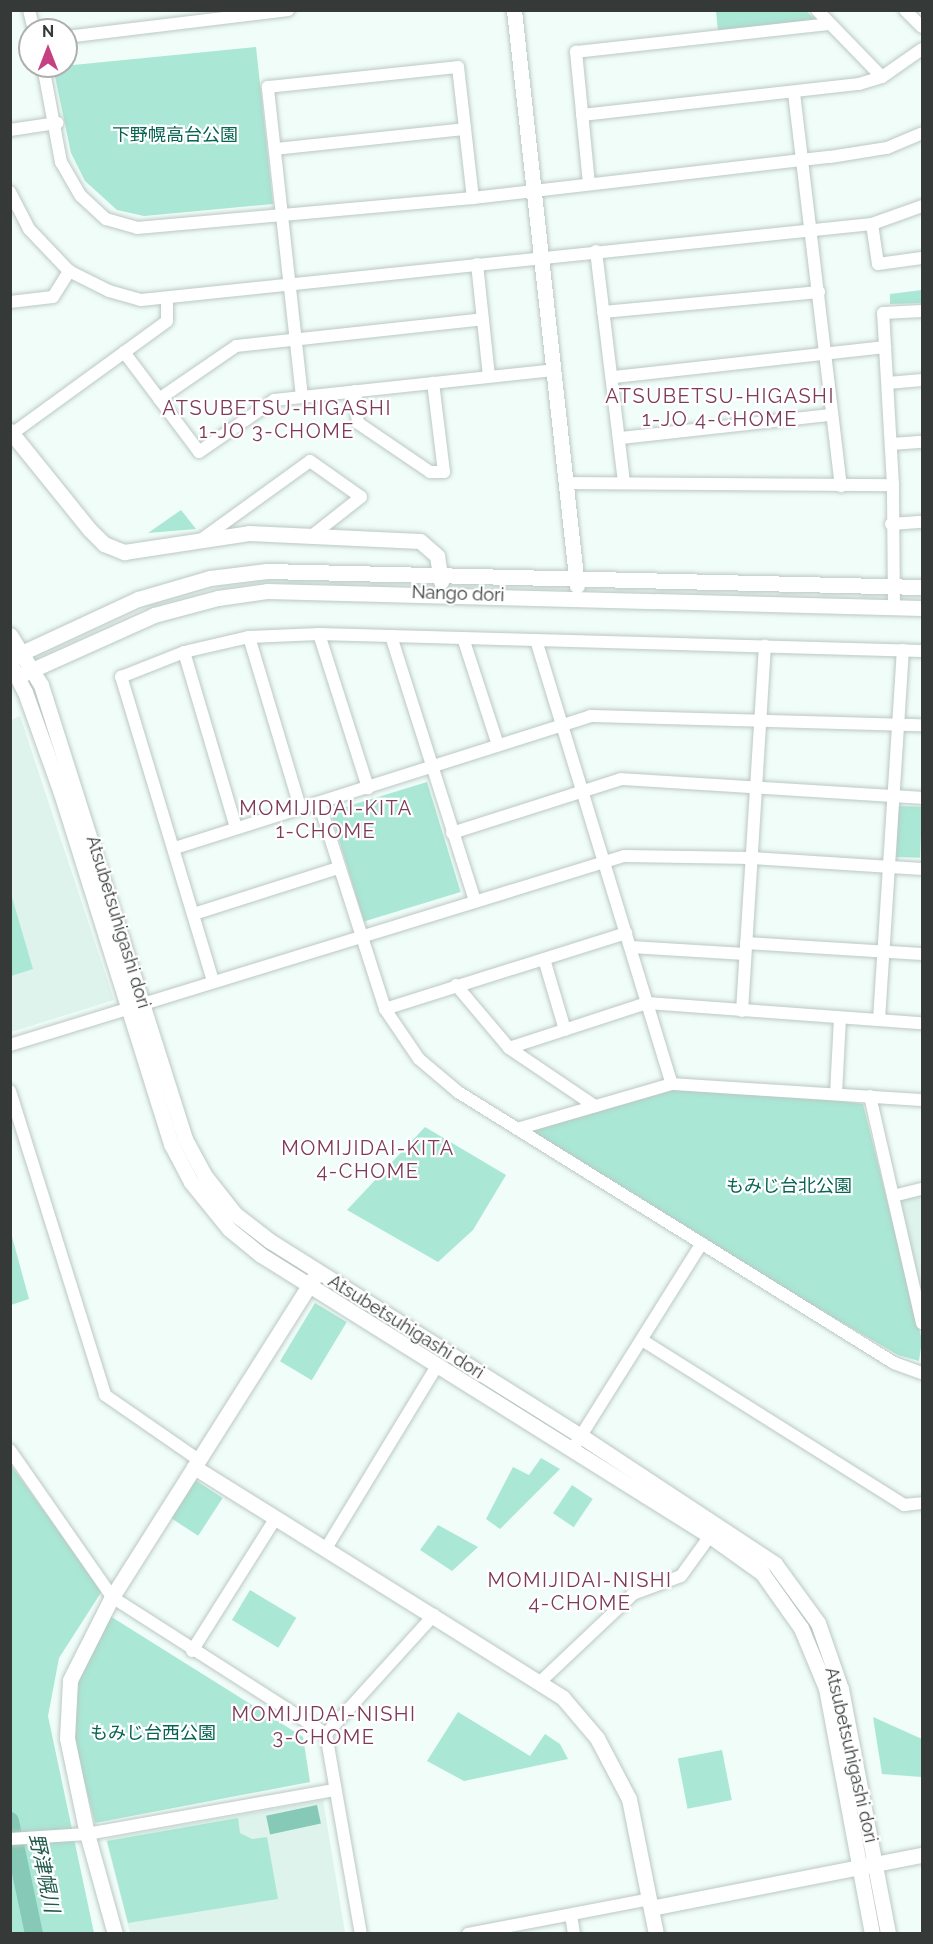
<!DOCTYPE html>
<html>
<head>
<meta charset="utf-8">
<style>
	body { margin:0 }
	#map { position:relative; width:933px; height:1944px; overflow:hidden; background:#f0fdf9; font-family:Raleway,"Noto Sans JP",sans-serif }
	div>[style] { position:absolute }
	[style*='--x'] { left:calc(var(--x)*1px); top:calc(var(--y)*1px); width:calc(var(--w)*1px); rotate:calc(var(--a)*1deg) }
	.built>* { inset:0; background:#def3ec }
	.green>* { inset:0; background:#aae7d5; transform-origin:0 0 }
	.water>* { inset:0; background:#85c9b6; transform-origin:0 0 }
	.river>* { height:18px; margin:-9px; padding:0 9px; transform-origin:9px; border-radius:9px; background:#85c9b6 }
	.roads { filter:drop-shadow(0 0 2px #bbc8c4) drop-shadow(0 0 2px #bbc8c4) }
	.minor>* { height:12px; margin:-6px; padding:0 6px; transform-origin:6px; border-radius:6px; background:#fff }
	.tertiary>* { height:15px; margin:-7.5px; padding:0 7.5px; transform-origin:7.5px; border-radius:7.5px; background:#fff }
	span { translate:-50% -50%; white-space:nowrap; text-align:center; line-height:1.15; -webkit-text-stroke:4.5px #fff; paint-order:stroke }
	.park-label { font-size:18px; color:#076452 }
	.street-label { font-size:18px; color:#353a38 }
	.neighbourhood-label { font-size:20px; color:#7e3a58; letter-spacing:1.5px }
	.water-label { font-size:20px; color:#225a4c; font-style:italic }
	.frame { position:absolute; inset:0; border:12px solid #353a38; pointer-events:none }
	.north { position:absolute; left:18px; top:18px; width:60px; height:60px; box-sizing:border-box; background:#fff; border:2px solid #aeb0af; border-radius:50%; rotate:0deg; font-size:16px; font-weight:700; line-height:24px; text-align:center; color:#353a38 }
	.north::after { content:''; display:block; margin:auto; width:21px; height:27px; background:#c74182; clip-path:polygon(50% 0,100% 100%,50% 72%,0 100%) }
</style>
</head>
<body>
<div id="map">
	<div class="built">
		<div style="clip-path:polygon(20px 716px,114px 1000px,11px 1032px,10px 721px)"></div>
		<div style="clip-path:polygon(922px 1193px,922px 1293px,897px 1199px)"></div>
		<div style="clip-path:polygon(323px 1800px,345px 1933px,130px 1933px,106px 1839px)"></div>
	</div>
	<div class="green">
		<div style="clip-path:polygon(716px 11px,806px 11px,816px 20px,718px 31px)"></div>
		<div style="clip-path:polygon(256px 47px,273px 204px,144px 216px,117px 210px,85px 181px,71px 153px,53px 67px)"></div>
		<div style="clip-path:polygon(922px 290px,922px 303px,890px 304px,890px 294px)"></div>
		<div style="clip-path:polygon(181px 510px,196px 529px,148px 533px)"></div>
		<div style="left:427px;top:782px;width:115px;height:101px;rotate:73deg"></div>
		<div style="left:898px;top:806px;width:24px;height:51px;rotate:2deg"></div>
		<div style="clip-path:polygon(11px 894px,33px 969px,11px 976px,10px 976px)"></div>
		<div style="clip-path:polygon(672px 1086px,790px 1094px,863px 1104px,922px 1340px,919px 1361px,898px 1355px,750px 1269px,524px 1127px)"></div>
		<div style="clip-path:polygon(425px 1127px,506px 1175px,473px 1230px,438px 1262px,347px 1210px)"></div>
		<div style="clip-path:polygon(11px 1233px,29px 1299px,11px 1305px,10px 1305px)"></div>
		<div style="left:315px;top:1303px;width:37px;height:68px;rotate:31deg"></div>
		<div style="clip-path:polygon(541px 1458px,560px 1469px,500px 1529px,486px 1519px,513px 1467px,529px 1475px)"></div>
		<div style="clip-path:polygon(10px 1464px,102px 1591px,59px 1658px,48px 1716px,94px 1933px,11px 1933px)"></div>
		<div style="left:195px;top:1480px;width:33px;height:45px;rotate:33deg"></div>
		<div style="left:572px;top:1485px;width:25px;height:34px;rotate:34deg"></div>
		<div style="clip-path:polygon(438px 1525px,478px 1547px,452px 1571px,420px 1550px)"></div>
		<div style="left:250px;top:1590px;width:54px;height:35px;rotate:31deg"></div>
		<div style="clip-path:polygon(110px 1616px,303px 1737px,310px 1782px,95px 1823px,73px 1738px,75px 1683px)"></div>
		<div style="clip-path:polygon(458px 1712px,530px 1756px,545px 1734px,560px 1744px,568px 1759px,464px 1781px,427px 1761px)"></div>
		<div style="clip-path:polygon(873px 1717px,922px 1739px,922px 1777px,882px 1774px)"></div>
		<div style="left:722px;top:1750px;width:51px;height:45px;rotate:79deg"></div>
		<div style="clip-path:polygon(238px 1818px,240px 1833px,252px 1839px,267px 1837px,278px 1899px,128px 1923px,107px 1841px)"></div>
	</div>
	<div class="water">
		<div style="left:317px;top:1805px;width:19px;height:52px;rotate:78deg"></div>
	</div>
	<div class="river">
		<div style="--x:10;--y:1821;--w:116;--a:78"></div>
	</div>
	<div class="roads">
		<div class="minor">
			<div style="--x:29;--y:10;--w:21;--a:76"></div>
			<div style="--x:817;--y:10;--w:93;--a:45.9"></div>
			<div style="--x:905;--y:10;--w:24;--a:45"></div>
			<div style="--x:66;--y:37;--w:224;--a:-6.9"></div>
			<div style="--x:43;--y:66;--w:98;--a:79.4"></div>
			<div style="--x:61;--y:162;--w:39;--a:60"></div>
			<div style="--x:81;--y:196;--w:34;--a:43"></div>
			<div style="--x:106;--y:219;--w:32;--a:16"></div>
			<div style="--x:137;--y:228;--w:337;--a:-5.1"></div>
			<div style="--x:473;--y:198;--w:359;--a:-6.6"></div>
			<div style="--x:830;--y:157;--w:58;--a:-9"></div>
			<div style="--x:887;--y:148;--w:38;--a:-23"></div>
			<div style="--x:794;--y:93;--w:396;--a:83.2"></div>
			<div style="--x:582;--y:115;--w:279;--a:-6.4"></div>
			<div style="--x:859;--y:84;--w:24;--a:-17"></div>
			<div style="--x:882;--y:77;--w:49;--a:-35"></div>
			<div style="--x:10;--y:130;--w:48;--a:-8.5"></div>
			<div style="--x:275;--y:149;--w:191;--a:-6"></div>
			<div style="--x:589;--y:184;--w:133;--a:-95.6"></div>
			<div style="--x:576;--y:52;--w:255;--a:-6.3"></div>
			<div style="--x:10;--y:192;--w:42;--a:62.8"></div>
			<div style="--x:29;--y:229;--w:58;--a:46.4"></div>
			<div style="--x:69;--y:271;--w:45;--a:26.6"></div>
			<div style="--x:109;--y:291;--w:33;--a:16"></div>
			<div style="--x:141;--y:300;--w:735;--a:-5.94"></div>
			<div style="--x:872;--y:224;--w:53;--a:-19.8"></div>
			<div style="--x:872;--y:224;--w:40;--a:81.5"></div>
			<div style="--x:878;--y:264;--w:44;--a:-7.8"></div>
			<div style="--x:596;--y:251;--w:233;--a:83.1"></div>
			<div style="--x:477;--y:264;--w:113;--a:83.9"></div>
			<div style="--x:10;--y:302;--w:43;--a:-6.6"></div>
			<div style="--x:53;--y:297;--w:31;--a:-58"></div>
			<div style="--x:603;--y:312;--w:217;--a:-5.3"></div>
			<div style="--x:124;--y:352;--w:125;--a:53.1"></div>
			<div style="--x:199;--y:452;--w:91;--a:-34.7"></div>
			<div style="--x:274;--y:400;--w:281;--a:-6.1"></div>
			<div style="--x:614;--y:377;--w:273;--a:-6.3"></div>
			<div style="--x:888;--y:383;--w:34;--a:-5"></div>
			<div style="--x:355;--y:391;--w:32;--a:85"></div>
			<div style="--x:358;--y:423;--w:87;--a:34.2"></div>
			<div style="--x:430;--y:472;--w:14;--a:0"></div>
			<div style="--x:444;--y:472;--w:90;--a:-97"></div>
			<div style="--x:302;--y:397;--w:312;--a:-96.3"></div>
			<div style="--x:268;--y:87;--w:191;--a:-6"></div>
			<div style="--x:458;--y:67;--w:132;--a:83.5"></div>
			<div style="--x:159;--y:399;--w:93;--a:-34.5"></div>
			<div style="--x:236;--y:346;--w:248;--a:-6.2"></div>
			<div style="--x:13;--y:433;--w:190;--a:-36"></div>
			<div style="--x:167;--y:321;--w:21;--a:-90"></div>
			<div style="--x:621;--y:438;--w:211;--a:-6.3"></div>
			<div style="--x:891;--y:444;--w:31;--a:-4"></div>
			<div style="--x:566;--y:483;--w:327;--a:0.4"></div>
			<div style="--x:891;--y:524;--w:31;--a:-4"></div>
			<div style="--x:202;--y:539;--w:133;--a:-35.8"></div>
			<div style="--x:310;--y:461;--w:62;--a:35.2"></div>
			<div style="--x:361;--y:497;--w:60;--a:141.8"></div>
			<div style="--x:894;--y:608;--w:123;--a:-90.5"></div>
			<div style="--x:893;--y:485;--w:172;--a:-93.3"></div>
			<div style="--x:883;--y:313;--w:39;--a:-3"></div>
			<div style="--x:319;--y:634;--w:162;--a:72.3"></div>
			<div style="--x:391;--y:636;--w:278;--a:72.4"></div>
			<div style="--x:249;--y:637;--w:177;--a:73.3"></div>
			<div style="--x:463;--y:638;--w:113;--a:71.9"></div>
			<div style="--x:536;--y:640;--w:464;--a:73"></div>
			<div style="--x:184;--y:652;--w:183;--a:73.5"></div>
			<div style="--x:319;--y:803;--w:216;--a:72.2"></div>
			<div style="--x:385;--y:1009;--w:60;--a:55.8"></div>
			<div style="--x:419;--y:1059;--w:51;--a:40.2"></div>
			<div style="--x:458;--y:1092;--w:513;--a:31.86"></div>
			<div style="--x:894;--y:1363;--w:30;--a:20"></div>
			<div style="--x:452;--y:833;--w:177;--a:-17.7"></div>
			<div style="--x:621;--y:779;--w:302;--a:3.6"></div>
			<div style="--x:175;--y:848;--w:435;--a:-17.6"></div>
			<div style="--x:590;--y:716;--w:332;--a:1.6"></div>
			<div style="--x:194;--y:914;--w:151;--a:-17.7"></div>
			<div style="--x:746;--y:943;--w:176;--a:3.6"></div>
			<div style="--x:631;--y:947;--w:114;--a:3.5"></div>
			<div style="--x:544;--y:959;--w:74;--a:73.5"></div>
			<div style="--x:213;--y:981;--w:318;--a:-106.8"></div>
			<div style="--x:121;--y:677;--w:68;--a:-21.6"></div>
			<div style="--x:184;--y:652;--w:67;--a:-13"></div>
			<div style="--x:249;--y:637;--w:70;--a:-2.5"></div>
			<div style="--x:319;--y:634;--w:603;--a:1.61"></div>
			<div style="--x:456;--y:985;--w:82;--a:49.9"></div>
			<div style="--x:509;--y:1048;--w:104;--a:34"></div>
			<div style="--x:385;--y:1009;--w:253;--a:-17.5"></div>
			<div style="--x:742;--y:1011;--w:366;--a:-86.4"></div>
			<div style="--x:879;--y:1020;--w:371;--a:-86.3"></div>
			<div style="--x:10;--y:1045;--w:642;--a:-17.11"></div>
			<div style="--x:624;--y:856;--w:128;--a:0.9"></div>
			<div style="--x:752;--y:858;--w:170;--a:3.7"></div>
			<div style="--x:509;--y:1048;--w:145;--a:-18.1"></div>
			<div style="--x:647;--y:1003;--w:276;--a:4.2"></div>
			<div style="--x:10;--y:1091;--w:318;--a:72.6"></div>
			<div style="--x:105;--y:1395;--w:114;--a:34.7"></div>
			<div style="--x:836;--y:1094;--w:76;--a:-87"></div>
			<div style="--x:870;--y:1096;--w:233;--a:77.1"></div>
			<div style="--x:517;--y:1129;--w:161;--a:-16.2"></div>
			<div style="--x:672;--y:1084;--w:251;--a:3.7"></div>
			<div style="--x:893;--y:1196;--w:30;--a:-14"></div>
			<div style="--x:642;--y:1340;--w:310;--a:32.2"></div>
			<div style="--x:904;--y:1505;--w:18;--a:-6"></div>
			<div style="--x:10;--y:1450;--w:179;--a:55.2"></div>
			<div style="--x:112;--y:1597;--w:254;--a:32.6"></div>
			<div style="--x:326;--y:1734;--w:203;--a:80.1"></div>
			<div style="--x:572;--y:1450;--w:244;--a:-57.9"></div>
			<div style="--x:325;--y:1550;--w:215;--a:-58.7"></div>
			<div style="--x:192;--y:1651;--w:156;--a:-57.8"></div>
			<div style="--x:539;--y:1683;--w:129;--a:-43.4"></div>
			<div style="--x:633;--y:1594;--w:51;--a:-20.6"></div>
			<div style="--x:681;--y:1576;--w:49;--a:-54.1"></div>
			<div style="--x:326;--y:1734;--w:161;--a:-47.8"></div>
			<div style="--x:10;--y:1839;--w:77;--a:-3.7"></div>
			<div style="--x:87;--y:1834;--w:251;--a:-10.1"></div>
			<div style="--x:571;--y:1915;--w:19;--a:81"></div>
			<div style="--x:468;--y:1934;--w:185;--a:-10.9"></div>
		</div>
		<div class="tertiary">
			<div style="--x:514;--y:10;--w:579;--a:83.76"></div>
			<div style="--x:10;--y:431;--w:127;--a:51.1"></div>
			<div style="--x:90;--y:530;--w:20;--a:45"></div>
			<div style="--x:104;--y:544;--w:22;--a:22"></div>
			<div style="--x:124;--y:552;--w:126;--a:-8.6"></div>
			<div style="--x:249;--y:533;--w:171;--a:2.7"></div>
			<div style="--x:420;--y:541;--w:23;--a:41"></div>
			<div style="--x:437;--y:556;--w:26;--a:81"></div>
			<div style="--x:10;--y:635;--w:59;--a:58.2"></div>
			<div style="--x:41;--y:685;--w:476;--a:72.4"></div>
			<div style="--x:185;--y:1139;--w:42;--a:61.6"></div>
			<div style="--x:205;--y:1176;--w:48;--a:51.7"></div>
			<div style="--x:235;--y:1214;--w:44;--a:37.6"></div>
			<div style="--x:270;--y:1241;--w:367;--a:32.1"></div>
			<div style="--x:581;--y:1436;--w:232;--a:33.4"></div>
			<div style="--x:775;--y:1564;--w:73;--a:53.9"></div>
			<div style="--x:818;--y:1623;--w:70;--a:70.8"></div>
			<div style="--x:841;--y:1689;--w:249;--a:79.1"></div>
			<div style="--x:15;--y:656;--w:136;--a:-24.9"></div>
			<div style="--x:138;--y:599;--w:75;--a:-16.3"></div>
			<div style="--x:210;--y:578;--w:57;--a:-7"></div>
			<div style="--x:267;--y:571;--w:655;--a:1.4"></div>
			<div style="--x:10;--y:663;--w:33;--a:63"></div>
			<div style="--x:25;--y:692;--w:107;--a:70.4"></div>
			<div style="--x:61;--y:793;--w:368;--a:72.6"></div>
			<div style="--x:171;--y:1144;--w:43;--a:62.2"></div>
			<div style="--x:191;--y:1182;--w:60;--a:51"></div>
			<div style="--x:229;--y:1229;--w:41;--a:39.1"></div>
			<div style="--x:261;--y:1255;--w:530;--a:32.04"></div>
			<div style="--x:710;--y:1536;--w:64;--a:35.4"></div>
			<div style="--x:762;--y:1573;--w:67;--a:54.7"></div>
			<div style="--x:801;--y:1628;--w:65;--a:67.4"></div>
			<div style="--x:826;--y:1688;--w:250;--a:79.4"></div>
			<div style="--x:23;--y:674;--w:144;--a:-24.2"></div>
			<div style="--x:154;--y:615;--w:66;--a:-14.9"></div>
			<div style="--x:218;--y:598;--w:49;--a:-8.1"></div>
			<div style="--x:267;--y:591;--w:655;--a:1.49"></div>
			<div style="--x:194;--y:1467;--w:435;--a:32"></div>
			<div style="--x:563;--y:1698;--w:52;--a:49.6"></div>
			<div style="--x:597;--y:1738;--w:69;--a:62.3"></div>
			<div style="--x:629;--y:1799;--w:138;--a:78.7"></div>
			<div style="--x:651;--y:1908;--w:276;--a:-11.1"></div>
			<div style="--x:115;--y:1934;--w:104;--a:-105.6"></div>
			<div style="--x:87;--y:1834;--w:98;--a:-101.8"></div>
			<div style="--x:67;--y:1738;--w:58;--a:-87"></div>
			<div style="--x:70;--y:1680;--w:93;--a:-63.2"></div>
			<div style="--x:112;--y:1597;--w:378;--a:-57.7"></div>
		</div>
	</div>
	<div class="park-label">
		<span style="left:175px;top:135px">下野幌高台公園</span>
		<span style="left:789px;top:1186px">もみじ台北公園</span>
		<span style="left:153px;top:1733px">もみじ台西公園</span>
	</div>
	<div class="street-label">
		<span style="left:458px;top:594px;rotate:2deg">Nango dori</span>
		<span style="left:118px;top:922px;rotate:73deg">Atsubetsuhigashi dori</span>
		<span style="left:406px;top:1327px;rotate:32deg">Atsubetsuhigashi dori</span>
		<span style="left:851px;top:1755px;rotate:77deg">Atsubetsuhigashi dori</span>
	</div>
	<div class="neighbourhood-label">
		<span style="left:720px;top:408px">ATSUBETSU-HIGASHI<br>1-JO 4-CHOME</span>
		<span style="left:277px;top:420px">ATSUBETSU-HIGASHI<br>1-JO 3-CHOME</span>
		<span style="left:326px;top:820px">MOMIJIDAI-KITA<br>1-CHOME</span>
		<span style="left:368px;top:1160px">MOMIJIDAI-KITA<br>4-CHOME</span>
		<span style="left:580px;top:1592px">MOMIJIDAI-NISHI<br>4-CHOME</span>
		<span style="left:324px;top:1726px">MOMIJIDAI-NISHI<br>3-CHOME</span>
	</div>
	<div class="water-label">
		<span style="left:44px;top:1873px;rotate:78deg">野津幌川</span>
	</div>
	<div class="frame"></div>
	<div class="north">N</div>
</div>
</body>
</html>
